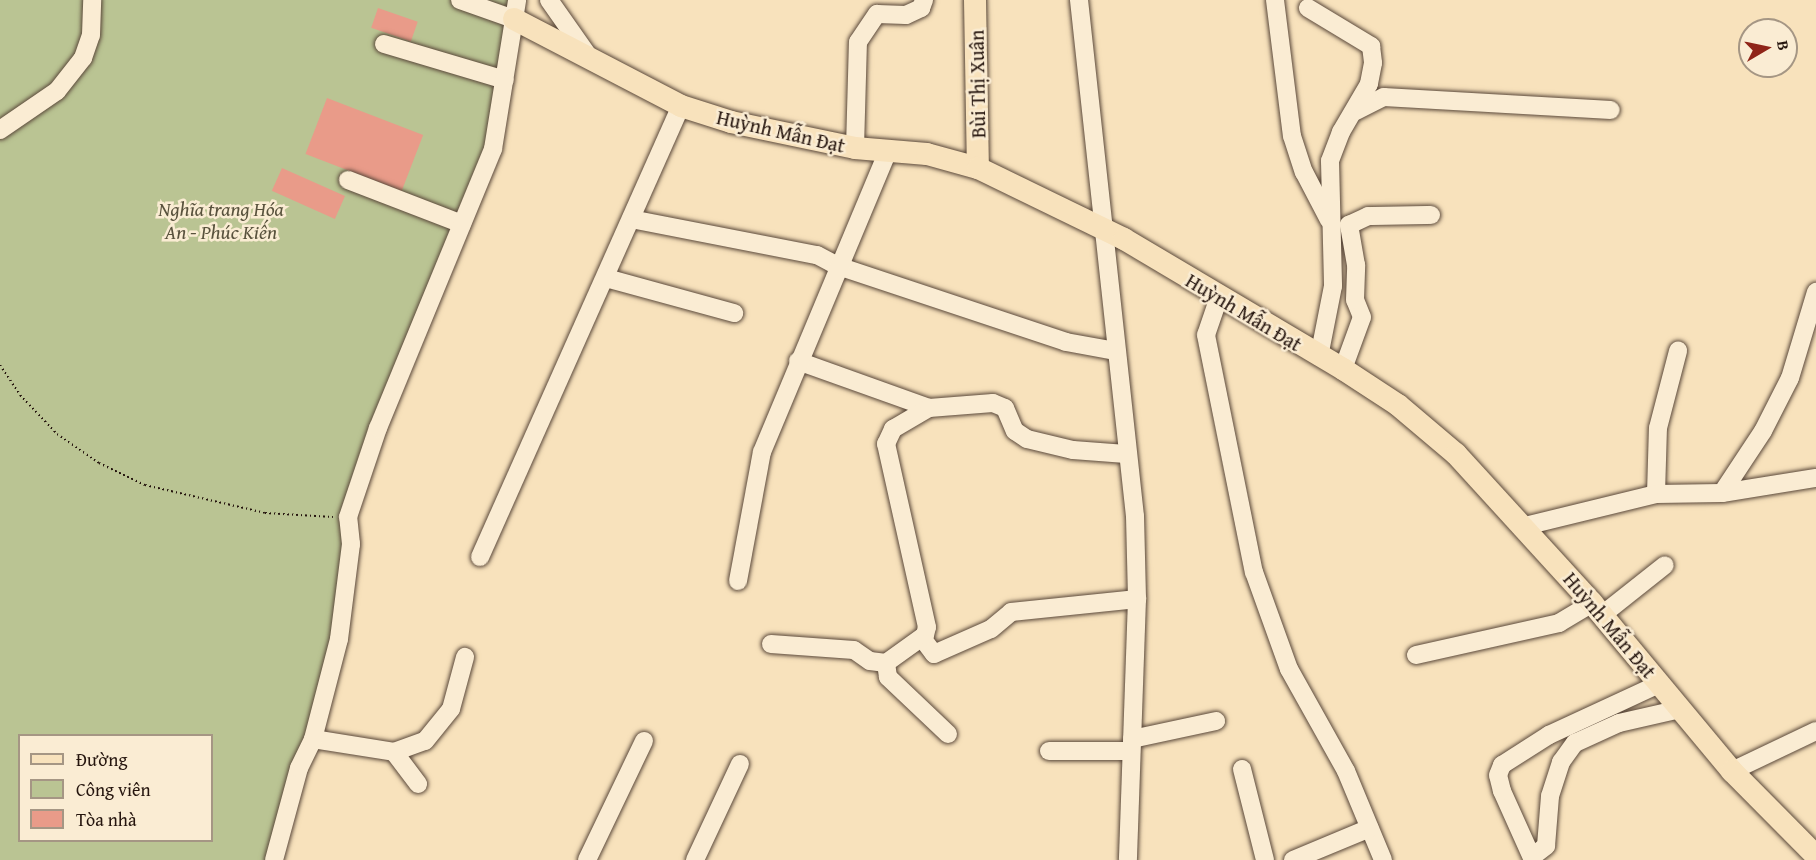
<!DOCTYPE html>
<html>
<head>
<meta charset="utf-8">
<style>
	body { margin:0 }
	#map { position:relative; width:1816px; height:860px; overflow:hidden; background:#f8e2bc; font-family:"Gentium Book Plus",serif }
	div>[style] { position:absolute }
	[style*='--x'] { left:calc(var(--x)*1px); top:calc(var(--y)*1px); width:calc(var(--w)*1px); rotate:calc(var(--a)*1deg) }
	.green>* { inset:0; background:#bac493 }
	.building>* { inset:0; background:#e99b89; transform-origin:0 0 }
	.path>* { height:2px; margin-top:-1px; transform-origin:0; background:repeating-linear-gradient(90deg,#25150e 0 1.5px,transparent 0 4.5px) }
	.roads { filter:drop-shadow(0 0 2px #5a483a) drop-shadow(0 0 2px #5a483a) }
	.minor>* { height:18px; margin:-9px; padding:0 9px; transform-origin:9px; border-radius:9px; background:#faecd3 }
	.major>* { height:22px; margin:-11px; padding:0 11px; transform-origin:11px; border-radius:11px; background:#f8e2bc }
	span { translate:-50% -50%; white-space:nowrap; text-align:center; line-height:1.15; -webkit-text-stroke:5px #faecd3; paint-order:stroke }
	.street-label { font-size:20px; color:#25150e }
	.park-label { font-size:20px; color:#59523d; font-style:italic }
	.legend { position:absolute; left:18px; top:734px; width:195px; height:108px; box-sizing:border-box; background:#faecd3; border:2px solid #a59684; margin:0; padding:8px 10px; list-style:none; font-size:18px; color:#25150e }
	.legend li { display:flex; align-items:center; gap:12px; height:30px }
	.legend b { width:30px; border:2px solid #a59684 }
	.north { position:absolute; left:1738px; top:18px; width:60px; height:60px; box-sizing:border-box; background:#faecd3; border:2px solid #a59684; border-radius:50%; rotate:81deg; font-size:16px; font-weight:700; line-height:24px; text-align:center; color:#25150e }
	.north::after { content:''; display:block; margin:auto; width:21px; height:27px; background:#8f2418; clip-path:polygon(50% 0,100% 100%,50% 72%,0 100%) }
</style>
</head>
<body>
<div id="map">
	<div class="green">
		<div style="clip-path:polygon(evenodd,0 0,514px 0,489px 149px,456px 227px,347px 543px,335px 637px,269px 860px,0 860px,0 0,20px 736px,212px 736px,212px 840px,20px 840px,20px 736px)"></div>
	</div>
	<div class="building">
		<div style="left:378px;top:8px;width:42px;height:21px;rotate:19deg"></div>
		<div style="left:327px;top:98px;width:103px;height:60px;rotate:21deg"></div>
		<div style="left:282px;top:168px;width:69px;height:25px;rotate:24deg"></div>
	</div>
	<div class="path">
		<div style="--x:0;--y:365;--w:36;--a:56"></div>
		<div style="--x:20;--y:395;--w:54;--a:46.5"></div>
		<div style="--x:57;--y:434;--w:51;--a:34.6"></div>
		<div style="--x:99;--y:463;--w:51;--a:25.6"></div>
		<div style="--x:145;--y:485;--w:123;--a:13.1"></div>
		<div style="--x:265;--y:513;--w:68;--a:3.4"></div>
	</div>
	<div class="roads">
		<div class="minor">
			<div style="--x:460;--y:0;--w:57;--a:19.4"></div>
			<div style="--x:549;--y:0;--w:70;--a:54.9"></div>
			<div style="--x:1079;--y:0;--w:519;--a:83.81"></div>
			<div style="--x:1135;--y:516;--w:83;--a:88.6"></div>
			<div style="--x:1137;--y:599;--w:261;--a:92"></div>
			<div style="--x:1275;--y:0;--w:137;--a:82.9"></div>
			<div style="--x:1292;--y:136;--w:38;--a:72"></div>
			<div style="--x:1304;--y:172;--w:54;--a:62.5"></div>
			<div style="--x:1308;--y:8;--w:74;--a:31.1"></div>
			<div style="--x:1371;--y:46;--w:17;--a:83"></div>
			<div style="--x:1373;--y:63;--w:21;--a:101"></div>
			<div style="--x:1369;--y:84;--w:56;--a:120.3"></div>
			<div style="--x:1341;--y:132;--w:31;--a:111"></div>
			<div style="--x:1330;--y:161;--w:125;--a:88.6"></div>
			<div style="--x:1333;--y:286;--w:72;--a:101.2"></div>
			<div style="--x:384;--y:44;--w:126;--a:16.6"></div>
			<div style="--x:1356;--y:111;--w:31;--a:-27"></div>
			<div style="--x:1384;--y:97;--w:227;--a:3.3"></div>
			<div style="--x:0;--y:130;--w:69;--a:-34.4"></div>
			<div style="--x:57;--y:91;--w:42;--a:-51.8"></div>
			<div style="--x:83;--y:58;--w:24;--a:-71"></div>
			<div style="--x:91;--y:35;--w:35;--a:-88"></div>
			<div style="--x:855;--y:148;--w:106;--a:-88.4"></div>
			<div style="--x:858;--y:42;--w:34;--a:-56"></div>
			<div style="--x:877;--y:14;--w:29;--a:2"></div>
			<div style="--x:906;--y:15;--w:17;--a:-25"></div>
			<div style="--x:921;--y:8;--w:9;--a:-69"></div>
			<div style="--x:348;--y:180;--w:122;--a:21.1"></div>
			<div style="--x:631;--y:219;--w:189;--a:11"></div>
			<div style="--x:817;--y:255;--w:24;--a:28"></div>
			<div style="--x:838;--y:266;--w:240;--a:18.4"></div>
			<div style="--x:1066;--y:342;--w:51;--a:10.2"></div>
			<div style="--x:606;--y:278;--w:133;--a:15.3"></div>
			<div style="--x:1219;--y:297;--w:40;--a:108.9"></div>
			<div style="--x:1206;--y:335;--w:242;--a:78.6"></div>
			<div style="--x:1254;--y:572;--w:103;--a:70.2"></div>
			<div style="--x:1289;--y:669;--w:117;--a:60.8"></div>
			<div style="--x:1346;--y:771;--w:96;--a:67.4"></div>
			<div style="--x:798;--y:361;--w:139;--a:19.7"></div>
			<div style="--x:1343;--y:369;--w:55;--a:-69.9"></div>
			<div style="--x:1362;--y:317;--w:18;--a:-112"></div>
			<div style="--x:1355;--y:300;--w:35;--a:-88"></div>
			<div style="--x:1356;--y:265;--w:41;--a:-99.9"></div>
			<div style="--x:1349;--y:225;--w:21;--a:-25"></div>
			<div style="--x:1368;--y:216;--w:63;--a:-0.9"></div>
			<div style="--x:1722;--y:493;--w:74;--a:-56.5"></div>
			<div style="--x:1763;--y:431;--w:59;--a:-63"></div>
			<div style="--x:1790;--y:378;--w:90;--a:-73.2"></div>
			<div style="--x:1656;--y:494;--w:66;--a:-88.3"></div>
			<div style="--x:1658;--y:428;--w:80;--a:-75.4"></div>
			<div style="--x:1525;--y:526;--w:135;--a:-13.7"></div>
			<div style="--x:1656;--y:494;--w:66;--a:-0.9"></div>
			<div style="--x:1722;--y:493;--w:95;--a:-9.1"></div>
			<div style="--x:480;--y:557;--w:494;--a:-66"></div>
			<div style="--x:738;--y:581;--w:131;--a:-79.5"></div>
			<div style="--x:762;--y:452;--w:326;--a:-67.3"></div>
			<div style="--x:1602;--y:615;--w:80;--a:-38.4"></div>
			<div style="--x:922;--y:638;--w:20;--a:53"></div>
			<div style="--x:934;--y:654;--w:62;--a:-23.7"></div>
			<div style="--x:991;--y:629;--w:26;--a:-40"></div>
			<div style="--x:1011;--y:612;--w:127;--a:-5.9"></div>
			<div style="--x:771;--y:644;--w:83;--a:4.1"></div>
			<div style="--x:854;--y:650;--w:19;--a:35"></div>
			<div style="--x:870;--y:661;--w:16;--a:7"></div>
			<div style="--x:1416;--y:655;--w:147;--a:-12.6"></div>
			<div style="--x:1559;--y:623;--w:39;--a:-31"></div>
			<div style="--x:948;--y:734;--w:83;--a:-136.5"></div>
			<div style="--x:888;--y:677;--w:14;--a:-98"></div>
			<div style="--x:886;--y:663;--w:48;--a:-35.7"></div>
			<div style="--x:925;--y:635;--w:8;--a:-76"></div>
			<div style="--x:927;--y:627;--w:188;--a:-102.6"></div>
			<div style="--x:886;--y:444;--w:17;--a:-65"></div>
			<div style="--x:893;--y:429;--w:42;--a:-30.3"></div>
			<div style="--x:929;--y:408;--w:64;--a:-4.5"></div>
			<div style="--x:993;--y:403;--w:13;--a:23"></div>
			<div style="--x:1005;--y:408;--w:25;--a:67"></div>
			<div style="--x:1015;--y:431;--w:14;--a:34"></div>
			<div style="--x:1027;--y:439;--w:47;--a:13.4"></div>
			<div style="--x:1073;--y:450;--w:53;--a:4.3"></div>
			<div style="--x:313;--y:739;--w:82;--a:9.1"></div>
			<div style="--x:394;--y:752;--w:33;--a:-20"></div>
			<div style="--x:425;--y:741;--w:41;--a:-50.9"></div>
			<div style="--x:451;--y:709;--w:54;--a:-74.9"></div>
			<div style="--x:1132;--y:739;--w:86;--a:-12.1"></div>
			<div style="--x:1049;--y:751;--w:82;--a:0"></div>
			<div style="--x:394;--y:752;--w:40;--a:53"></div>
			<div style="--x:1242;--y:769;--w:94;--a:75.8"></div>
			<div style="--x:1732;--y:771;--w:93;--a:-25.5"></div>
			<div style="--x:1532;--y:857;--w:18;--a:-38"></div>
			<div style="--x:1546;--y:846;--w:50;--a:-85.4"></div>
			<div style="--x:1550;--y:796;--w:36;--a:-72"></div>
			<div style="--x:1561;--y:762;--w:24;--a:-54"></div>
			<div style="--x:1575;--y:743;--w:48;--a:-24.4"></div>
			<div style="--x:1619;--y:723;--w:63;--a:-12.9"></div>
			<div style="--x:274;--y:860;--w:95;--a:-74.8"></div>
			<div style="--x:299;--y:768;--w:32;--a:-64"></div>
			<div style="--x:313;--y:739;--w:103;--a:-75.4"></div>
			<div style="--x:339;--y:639;--w:96;--a:-82.8"></div>
			<div style="--x:351;--y:544;--w:27;--a:-96"></div>
			<div style="--x:348;--y:517;--w:94;--a:-71.4"></div>
			<div style="--x:378;--y:428;--w:302;--a:-67.6"></div>
			<div style="--x:493;--y:149;--w:151;--a:-80.8"></div>
			<div style="--x:587;--y:860;--w:132;--a:-64.4"></div>
			<div style="--x:695;--y:860;--w:106;--a:-64.9"></div>
			<div style="--x:1293;--y:860;--w:83;--a:-22.6"></div>
			<div style="--x:1533;--y:860;--w:76;--a:-114.2"></div>
			<div style="--x:1502;--y:791;--w:16;--a:-104"></div>
			<div style="--x:1498;--y:775;--w:11;--a:-68"></div>
			<div style="--x:1502;--y:765;--w:56;--a:-32.6"></div>
			<div style="--x:1549;--y:735;--w:121;--a:-24.9"></div>
		</div>
		<div class="major">
			<div style="--x:975;--y:0;--w:168;--a:89"></div>
			<div style="--x:514;--y:19;--w:188;--a:27.5"></div>
			<div style="--x:681;--y:106;--w:52;--a:17.7"></div>
			<div style="--x:731;--y:122;--w:127;--a:11.8"></div>
			<div style="--x:855;--y:148;--w:72;--a:4.8"></div>
			<div style="--x:927;--y:154;--w:53;--a:15.4"></div>
			<div style="--x:978;--y:168;--w:162;--a:25.9"></div>
			<div style="--x:1124;--y:239;--w:255;--a:30.7"></div>
			<div style="--x:1343;--y:369;--w:66;--a:33.2"></div>
			<div style="--x:1398;--y:405;--w:76;--a:40.2"></div>
			<div style="--x:1456;--y:454;--w:202;--a:47.6"></div>
			<div style="--x:1592;--y:603;--w:219;--a:50.2"></div>
			<div style="--x:1732;--y:771;--w:120;--a:45.3"></div>
		</div>
	</div>
	<div class="street-label">
		<span style="left:977px;top:84px;rotate:-91deg">Bùi Thị Xuân</span>
		<span style="left:781px;top:131px;rotate:13deg">Huỳnh Mẫn Đạt</span>
		<span style="left:1244px;top:312px;rotate:31deg">Huỳnh Mẫn Đạt</span>
		<span style="left:1610px;top:625px;rotate:50deg">Huỳnh Mẫn Đạt</span>
	</div>
	<div class="park-label">
		<span style="left:221px;top:220px">Nghĩa trang Hóa<br>An - Phúc Kiến</span>
	</div>
	<ul class="legend">
	<li><b style="height:8px;background:#f8e2bc"></b>Đường</li>
	<li><b style="height:16px;background:#bac493"></b>Công viên</li>
	<li><b style="height:16px;background:#e99b89"></b>Tòa nhà</li>
	</ul>
	<div class="north">B</div>
</div>
</body>
</html>
